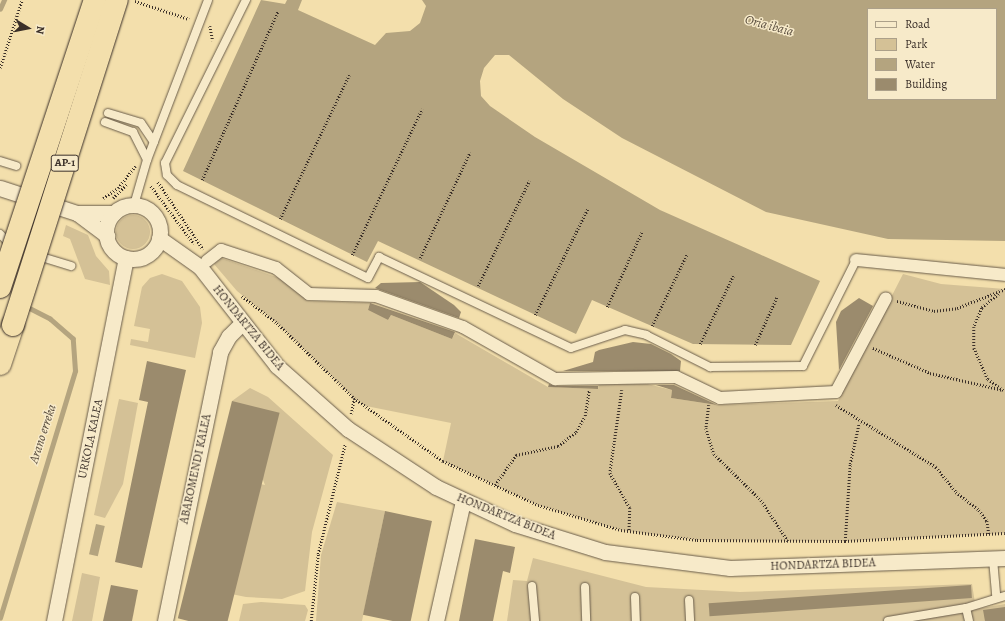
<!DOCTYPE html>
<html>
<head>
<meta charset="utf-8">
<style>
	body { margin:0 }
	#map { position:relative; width:1005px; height:621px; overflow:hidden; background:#f3dfac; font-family:Alegreya,serif }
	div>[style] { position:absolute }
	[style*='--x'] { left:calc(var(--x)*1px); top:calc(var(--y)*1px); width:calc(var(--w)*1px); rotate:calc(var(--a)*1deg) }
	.green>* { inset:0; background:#d4c196 }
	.round { border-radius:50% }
	.water>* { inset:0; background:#b4a47f; transform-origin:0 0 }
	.stream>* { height:4.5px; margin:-2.25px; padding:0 2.25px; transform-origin:2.25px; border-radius:2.25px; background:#b4a47f }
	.building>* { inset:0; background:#9b8b6d; transform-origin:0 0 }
	.path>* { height:2.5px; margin-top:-1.25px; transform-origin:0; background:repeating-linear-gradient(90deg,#3b3029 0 1px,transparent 0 3px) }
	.roads { filter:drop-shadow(0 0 1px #695c4a) drop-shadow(0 0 1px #695c4a) }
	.service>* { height:8px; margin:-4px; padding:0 4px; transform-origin:4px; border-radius:4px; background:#f7eac9 }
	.pedestrian>* { height:12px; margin:-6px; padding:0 6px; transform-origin:6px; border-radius:6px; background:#f7eac9 }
	.minor>* { height:15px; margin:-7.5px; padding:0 7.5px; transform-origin:7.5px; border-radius:7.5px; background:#f7eac9 }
	.minor>.ring { margin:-7.5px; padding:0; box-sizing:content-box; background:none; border:15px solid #f7eac9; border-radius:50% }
	.motorway>* { height:22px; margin:-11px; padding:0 11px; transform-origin:11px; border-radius:11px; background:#f3dfac }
	.bridges { filter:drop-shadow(0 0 1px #3b3029) drop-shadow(0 0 1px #3b3029) }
	.motorway-bridge>* { height:22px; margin:-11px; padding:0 11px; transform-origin:11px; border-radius:11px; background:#f3dfac }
	span { translate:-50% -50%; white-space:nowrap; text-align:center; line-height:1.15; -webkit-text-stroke:3px #f7eac9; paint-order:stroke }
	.shield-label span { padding:1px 3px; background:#f7eac9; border:1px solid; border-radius:3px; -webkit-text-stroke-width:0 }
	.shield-label { font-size:11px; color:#3b3029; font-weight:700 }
	.street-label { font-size:12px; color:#3b3029 }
	.water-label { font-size:13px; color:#594d3e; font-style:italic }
	.legend { position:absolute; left:867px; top:8px; width:130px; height:92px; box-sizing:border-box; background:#f7eac9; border:1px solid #aca089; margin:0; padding:5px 7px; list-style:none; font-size:12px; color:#3b3029 }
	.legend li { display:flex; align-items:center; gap:8px; height:20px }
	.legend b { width:20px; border:1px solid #aca089 }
	.north { position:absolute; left:8px; top:8px; width:40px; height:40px; -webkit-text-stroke:3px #f7eac9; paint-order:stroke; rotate:100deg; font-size:11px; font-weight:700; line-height:16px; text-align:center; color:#3b3029 }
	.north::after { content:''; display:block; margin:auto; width:14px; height:18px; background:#3b3029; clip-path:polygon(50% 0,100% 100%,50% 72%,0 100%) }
</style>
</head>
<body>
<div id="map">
	<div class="green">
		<div class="round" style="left:116px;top:215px;width:34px;height:34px"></div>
		<div style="clip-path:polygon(66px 225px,88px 235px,96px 256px,109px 271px,110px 285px,85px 279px,70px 239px,63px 236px)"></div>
		<div style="clip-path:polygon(221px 258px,282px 279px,308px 301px,370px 303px,368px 310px,388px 320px,391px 315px,452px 339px,455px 333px,548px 387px,598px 389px,599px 381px,635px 381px,672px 390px,671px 398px,717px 405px,838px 401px,903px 274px,941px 284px,1005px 289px,1005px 533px,845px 541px,697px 540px,621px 530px,538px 505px,443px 461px,451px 423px,366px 406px,354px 398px,277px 323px,237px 291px,214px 264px)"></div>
		<div style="clip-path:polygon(162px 274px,182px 281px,200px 307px,202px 323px,195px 358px,130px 345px,131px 339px,148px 342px,150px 329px,134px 326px,142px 287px,150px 278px)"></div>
		<div style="clip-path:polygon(250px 388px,268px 397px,333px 455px,312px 532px,305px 591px,282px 599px,246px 597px,197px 587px,216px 475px,265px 485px,232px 401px)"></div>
		<div style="clip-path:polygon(119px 399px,138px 403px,123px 484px,105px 518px,94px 515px)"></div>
		<div style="clip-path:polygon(337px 502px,385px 511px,362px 621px,316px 621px,321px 555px)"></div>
		<div style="clip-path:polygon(533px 558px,646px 587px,740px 592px,972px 584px,976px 609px,1005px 604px,1005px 621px,507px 621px,513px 580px,527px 581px)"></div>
		<div style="clip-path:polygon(82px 573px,100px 577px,92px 621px,72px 621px)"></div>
		<div style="clip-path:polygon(261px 602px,305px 605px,308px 610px,305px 621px,239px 621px,243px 604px)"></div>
	</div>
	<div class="water">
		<div style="clip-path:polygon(evenodd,261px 0,285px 4px,287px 0,302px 0,298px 10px,375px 45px,386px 33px,410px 31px,420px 23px,426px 6px,422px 0,1005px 0,1005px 241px,888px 239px,766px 212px,622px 138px,563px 99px,509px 55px,495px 55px,484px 68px,480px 81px,481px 96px,490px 106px,535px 137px,660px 210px,820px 281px,791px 345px,693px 344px,592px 300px,576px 334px,378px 241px,367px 262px,183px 171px,261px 0,868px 9px,996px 9px,996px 99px,868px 99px,868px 9px)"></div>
		<div style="left:96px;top:524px;width:9px;height:31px;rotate:13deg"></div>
	</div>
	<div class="stream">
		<div style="--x:0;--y:9;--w:10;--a:-66"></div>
		<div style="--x:0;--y:618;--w:258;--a:-73.1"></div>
		<div style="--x:75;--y:371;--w:32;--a:-94"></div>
		<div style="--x:73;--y:339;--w:30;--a:-139"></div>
		<div style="--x:50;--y:319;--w:27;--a:-153"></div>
	</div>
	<div class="building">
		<div style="clip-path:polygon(420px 282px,454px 305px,461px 312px,459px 318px,375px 288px,381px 283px)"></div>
		<div style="clip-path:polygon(859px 298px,873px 306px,839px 370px,836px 322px,841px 311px)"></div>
		<div style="clip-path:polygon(370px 303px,455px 332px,452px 339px,391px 315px,388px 320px,368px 310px)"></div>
		<div style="clip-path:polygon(633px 342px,651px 344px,671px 354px,681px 361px,680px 371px,563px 371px,593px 362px,595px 352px,599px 350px)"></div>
		<div style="clip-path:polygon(147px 361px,186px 370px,142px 568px,115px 562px,148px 402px,139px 400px)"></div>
		<div style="clip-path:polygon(549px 384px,555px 386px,598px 386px,598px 389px,548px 387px)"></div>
		<div style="clip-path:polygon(656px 385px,674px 385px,717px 405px,671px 398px,672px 390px)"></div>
		<div style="left:232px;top:401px;width:49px;height:224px;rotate:14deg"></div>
		<div style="left:385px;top:511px;width:48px;height:106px;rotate:12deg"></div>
		<div style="clip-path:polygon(475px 539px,515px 547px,510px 573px,503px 571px,493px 621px,459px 621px)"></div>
		<div style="clip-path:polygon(111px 585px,138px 590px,132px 621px,103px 621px)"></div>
		<div style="left:971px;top:585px;width:13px;height:263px;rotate:86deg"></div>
		<div style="clip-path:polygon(1005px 607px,1005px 621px,985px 621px,983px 610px)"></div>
	</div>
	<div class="path">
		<div style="--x:135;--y:1;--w:57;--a:18.4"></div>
		<div style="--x:210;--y:26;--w:15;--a:79"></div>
		<div style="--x:0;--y:68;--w:71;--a:-72.1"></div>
		<div style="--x:202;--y:180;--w:185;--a:-65.8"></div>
		<div style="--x:158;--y:182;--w:81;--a:56.1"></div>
		<div style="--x:151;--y:186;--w:72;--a:53.4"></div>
		<div style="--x:103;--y:198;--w:18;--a:-34"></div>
		<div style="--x:118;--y:188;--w:28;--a:-52"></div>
		<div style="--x:113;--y:198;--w:20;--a:-45"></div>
		<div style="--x:280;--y:219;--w:160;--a:-64.4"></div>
		<div style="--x:352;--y:255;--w:162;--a:-64.4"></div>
		<div style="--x:420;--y:258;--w:117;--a:-64.7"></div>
		<div style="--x:478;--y:286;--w:117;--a:-64.1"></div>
		<div style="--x:999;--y:294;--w:22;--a:141"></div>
		<div style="--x:982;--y:308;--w:21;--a:113"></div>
		<div style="--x:974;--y:327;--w:21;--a:90"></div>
		<div style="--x:974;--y:348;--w:34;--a:66"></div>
		<div style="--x:988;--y:379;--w:19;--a:36"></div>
		<div style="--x:242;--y:296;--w:44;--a:37.6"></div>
		<div style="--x:277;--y:323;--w:107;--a:44.2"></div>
		<div style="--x:354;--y:398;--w:109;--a:35.3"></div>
		<div style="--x:443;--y:461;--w:105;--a:24.9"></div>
		<div style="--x:538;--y:505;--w:87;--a:16.8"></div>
		<div style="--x:621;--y:530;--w:77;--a:7.5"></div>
		<div style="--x:697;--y:540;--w:148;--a:0.4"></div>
		<div style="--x:845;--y:541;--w:160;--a:-2.9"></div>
		<div style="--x:897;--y:301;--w:38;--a:15"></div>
		<div style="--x:934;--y:311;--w:23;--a:-7"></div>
		<div style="--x:957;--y:308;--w:52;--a:-21.6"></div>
		<div style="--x:607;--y:307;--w:83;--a:-65"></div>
		<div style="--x:535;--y:315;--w:119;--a:-63.6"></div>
		<div style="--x:652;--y:326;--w:80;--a:-64.1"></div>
		<div style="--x:700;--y:344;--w:76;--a:-64.1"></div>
		<div style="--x:755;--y:345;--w:53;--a:-65.4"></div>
		<div style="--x:873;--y:348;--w:62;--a:23.7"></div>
		<div style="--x:930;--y:373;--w:75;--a:13.1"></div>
		<div style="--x:622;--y:390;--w:84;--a:98.2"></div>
		<div style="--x:610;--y:473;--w:40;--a:60.3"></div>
		<div style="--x:630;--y:508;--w:23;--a:92"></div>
		<div style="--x:709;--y:405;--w:23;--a:97"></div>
		<div style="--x:706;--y:428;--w:27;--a:73"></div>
		<div style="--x:714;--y:454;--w:66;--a:44.4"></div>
		<div style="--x:761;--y:500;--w:49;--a:56.6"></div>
		<div style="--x:836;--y:405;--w:118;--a:31.8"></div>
		<div style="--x:936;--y:467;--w:32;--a:51"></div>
		<div style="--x:956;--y:492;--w:29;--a:38"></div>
		<div style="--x:979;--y:510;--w:14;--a:54"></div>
		<div style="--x:987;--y:521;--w:13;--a:81"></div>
		<div style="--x:351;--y:414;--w:16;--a:-79"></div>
		<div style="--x:495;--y:485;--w:37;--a:-55"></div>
		<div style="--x:516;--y:455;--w:43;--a:-12.1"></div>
		<div style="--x:558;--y:446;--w:23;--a:-38"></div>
		<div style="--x:576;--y:432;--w:18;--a:-61"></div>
		<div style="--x:585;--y:416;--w:26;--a:-81"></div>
		<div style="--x:845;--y:541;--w:77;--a:-86.3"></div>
		<div style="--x:850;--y:464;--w:42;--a:-77.6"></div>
		<div style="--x:311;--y:621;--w:67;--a:-84"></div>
		<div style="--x:318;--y:554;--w:113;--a:-76.2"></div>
	</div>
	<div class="roads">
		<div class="service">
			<div style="--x:246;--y:0;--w:182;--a:116.4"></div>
			<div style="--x:165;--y:163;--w:12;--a:81"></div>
			<div style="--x:167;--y:175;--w:14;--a:45"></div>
			<div style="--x:177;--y:185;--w:212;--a:26"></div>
			<div style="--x:368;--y:278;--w:24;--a:-62"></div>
			<div style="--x:379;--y:257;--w:212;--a:25.4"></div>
			<div style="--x:571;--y:348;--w:57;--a:-18.4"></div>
			<div style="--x:625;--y:330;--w:22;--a:13"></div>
			<div style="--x:646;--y:335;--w:72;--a:26.6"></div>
			<div style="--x:710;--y:367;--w:93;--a:-0.6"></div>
			<div style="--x:803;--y:366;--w:119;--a:-63.4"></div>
			<div style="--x:108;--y:113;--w:34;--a:17"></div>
			<div style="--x:141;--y:123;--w:23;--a:56"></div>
			<div style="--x:105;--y:122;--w:30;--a:20"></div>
			<div style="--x:133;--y:132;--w:31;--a:63"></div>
			<div style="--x:0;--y:161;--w:17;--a:17"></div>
			<div style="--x:134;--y:205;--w:47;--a:-73.9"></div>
			<div style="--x:147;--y:160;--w:171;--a:-69.1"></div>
			<div style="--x:0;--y:234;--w:17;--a:45"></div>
			<div style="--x:35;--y:255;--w:38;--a:17"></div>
			<div style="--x:993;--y:559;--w:38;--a:85"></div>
			<div style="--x:532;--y:586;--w:35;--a:85"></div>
			<div style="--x:585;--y:587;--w:34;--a:88"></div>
			<div style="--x:635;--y:597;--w:24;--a:88"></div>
			<div style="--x:689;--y:600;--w:21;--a:87"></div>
			<div style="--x:966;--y:608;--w:13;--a:77"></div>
			<div style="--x:888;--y:621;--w:79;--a:-9.5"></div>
			<div style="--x:966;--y:608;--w:41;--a:-17.1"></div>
		</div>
		<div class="pedestrian">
			<div style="--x:856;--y:260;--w:150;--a:5.7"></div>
			<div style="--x:207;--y:261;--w:18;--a:-38"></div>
			<div style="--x:221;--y:250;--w:58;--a:18.1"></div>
			<div style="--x:276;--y:268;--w:42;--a:38.2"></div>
			<div style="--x:309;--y:294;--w:67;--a:1.7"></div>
			<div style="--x:376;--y:296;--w:92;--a:19.6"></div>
			<div style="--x:463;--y:327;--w:106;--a:29.5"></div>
			<div style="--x:555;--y:379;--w:121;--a:-0.9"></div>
			<div style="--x:676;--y:377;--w:49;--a:25.5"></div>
			<div style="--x:720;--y:398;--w:116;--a:-3"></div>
			<div style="--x:836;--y:392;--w:106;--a:-62"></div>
		</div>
		<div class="minor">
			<div style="--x:0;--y:188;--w:81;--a:18"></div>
			<div style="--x:77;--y:213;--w:37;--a:0"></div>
			<div class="ring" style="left:106px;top:205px;width:39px;height:39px"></div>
			<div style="--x:77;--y:213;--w:38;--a:37"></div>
			<div style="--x:159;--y:238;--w:50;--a:35.3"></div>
			<div style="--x:200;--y:267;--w:125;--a:52.1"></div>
			<div style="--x:277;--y:366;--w:95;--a:41.6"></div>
			<div style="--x:348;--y:429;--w:105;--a:33.4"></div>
			<div style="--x:436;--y:487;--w:87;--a:25.1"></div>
			<div style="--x:515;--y:524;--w:94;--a:17.3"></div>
			<div style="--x:605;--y:552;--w:126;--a:7.3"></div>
			<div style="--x:730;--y:568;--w:275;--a:-2.1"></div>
			<div style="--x:54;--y:621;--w:370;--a:-78.8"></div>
			<div style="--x:165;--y:621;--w:275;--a:-78.4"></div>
			<div style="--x:220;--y:352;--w:18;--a:-61"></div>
			<div style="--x:229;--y:336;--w:18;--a:-45"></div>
			<div style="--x:436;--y:621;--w:123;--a:-77.3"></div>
		</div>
		<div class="motorway">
			<div style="--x:0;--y:364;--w:41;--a:-71.6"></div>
		</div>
	</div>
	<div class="bridges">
		<div class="motorway-bridge">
			<div style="--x:0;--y:287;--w:302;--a:-71.7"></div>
			<div style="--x:13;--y:325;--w:341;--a:-72.3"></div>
		</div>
	</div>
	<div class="shield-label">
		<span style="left:65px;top:163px">AP-1</span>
	</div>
	<div class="street-label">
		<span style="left:248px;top:328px;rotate:51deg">HONDARTZA BIDEA</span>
		<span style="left:91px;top:439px;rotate:-78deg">URKOLA KALEA</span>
		<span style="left:196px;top:469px;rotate:-78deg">ABAROMENDI KALEA</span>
		<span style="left:506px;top:517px;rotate:22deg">HONDARTZA BIDEA</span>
		<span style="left:823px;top:565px;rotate:-2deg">HONDARTZA BIDEA</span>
	</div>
	<div class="water-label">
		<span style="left:769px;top:26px;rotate:15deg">Oria ibaia</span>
		<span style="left:43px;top:434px;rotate:-72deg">Arano erreka</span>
	</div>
	<ul class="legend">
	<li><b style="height:5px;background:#f7eac9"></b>Road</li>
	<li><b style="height:11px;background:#d4c196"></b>Park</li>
	<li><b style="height:11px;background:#b4a47f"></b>Water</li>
	<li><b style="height:11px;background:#9b8b6d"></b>Building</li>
	</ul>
	<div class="north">N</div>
</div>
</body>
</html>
